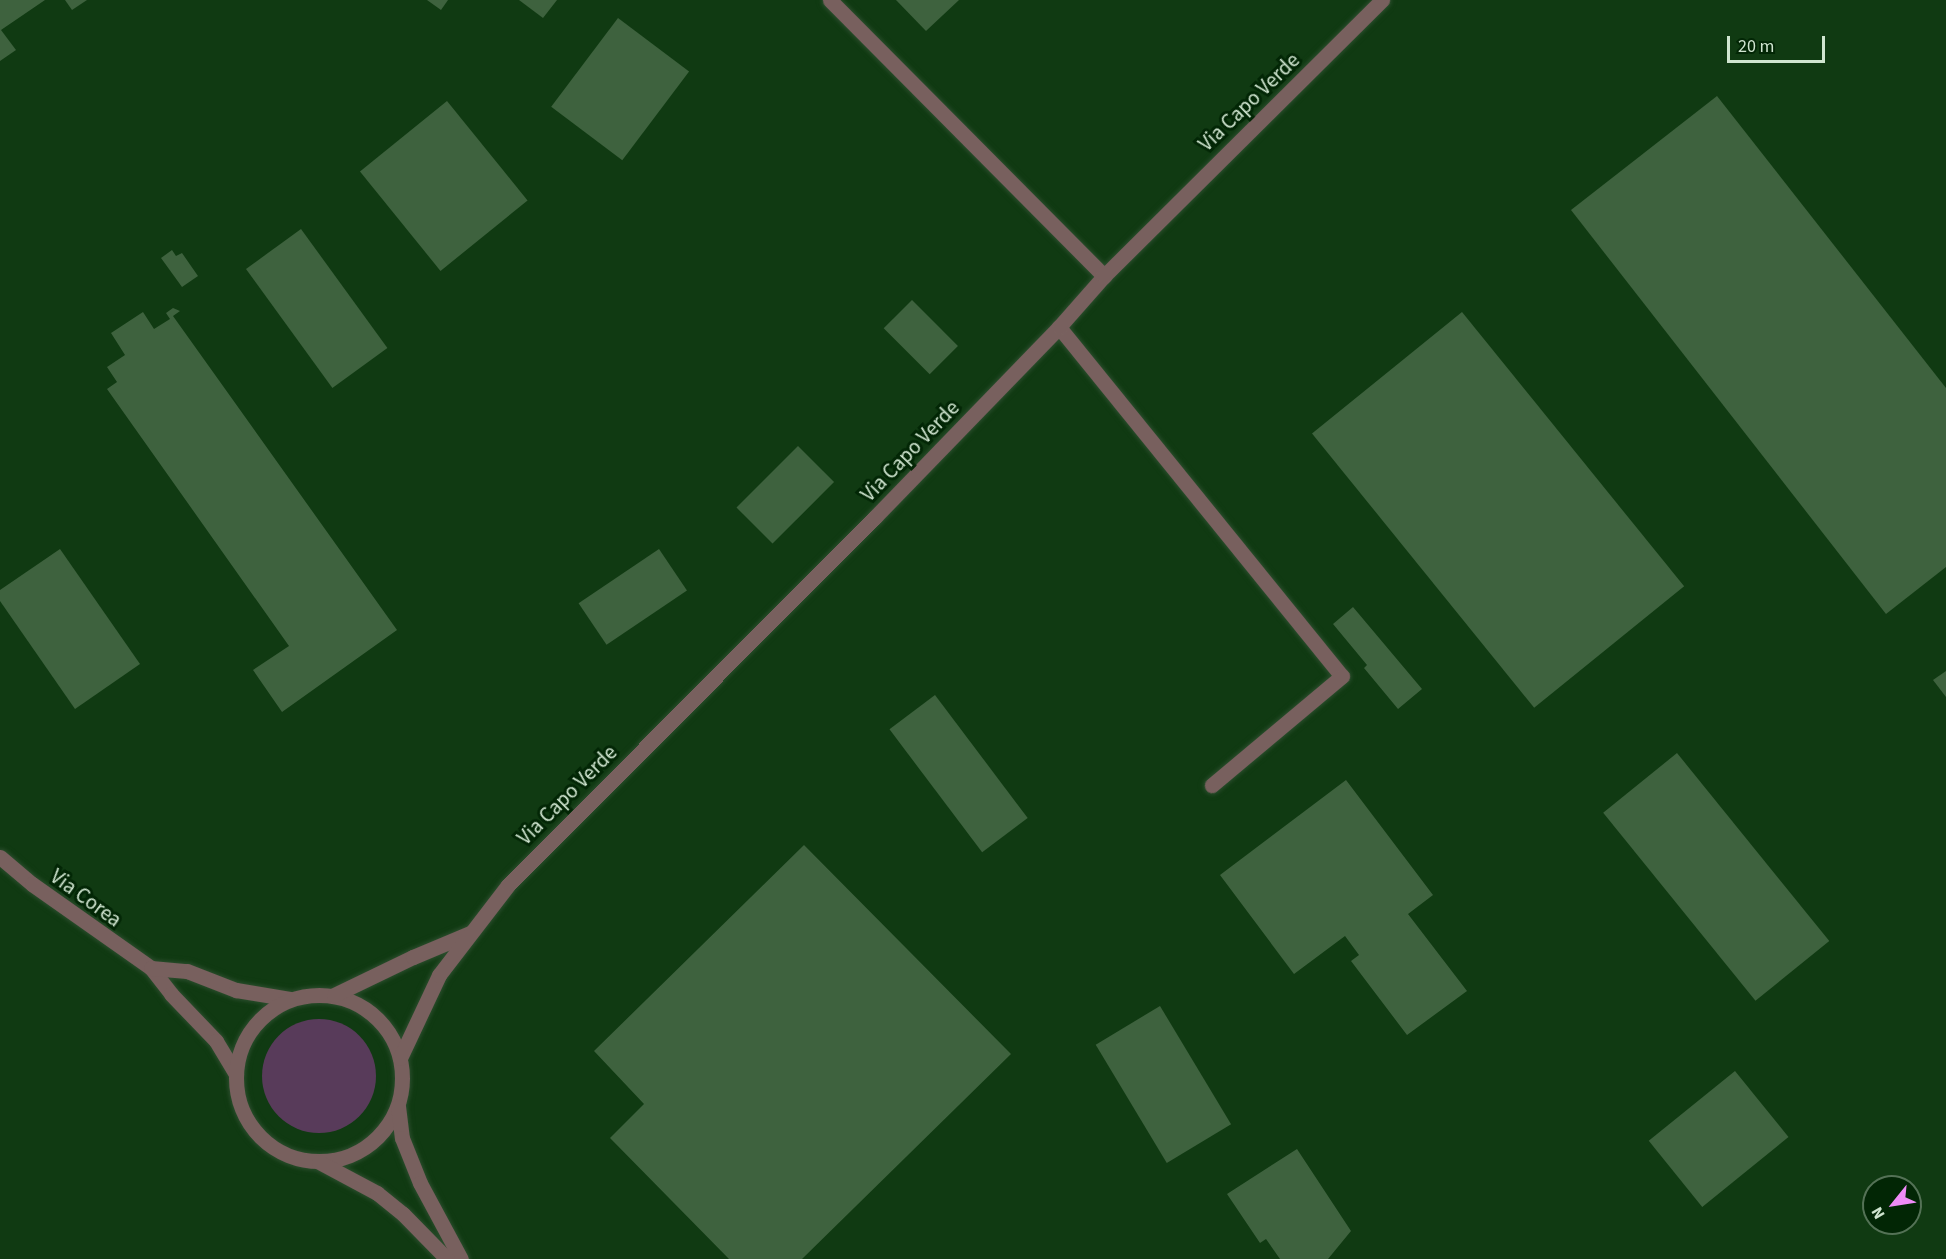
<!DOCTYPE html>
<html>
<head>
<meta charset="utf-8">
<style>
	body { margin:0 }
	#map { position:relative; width:1946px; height:1259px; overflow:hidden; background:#0c300e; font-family:"Source Sans 3",sans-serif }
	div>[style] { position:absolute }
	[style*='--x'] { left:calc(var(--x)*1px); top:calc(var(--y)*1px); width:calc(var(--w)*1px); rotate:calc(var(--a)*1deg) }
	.built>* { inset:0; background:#103a12 }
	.green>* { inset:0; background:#583b5a }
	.round { border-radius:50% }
	.building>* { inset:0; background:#3e623e; transform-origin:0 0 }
	.roads { filter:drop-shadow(0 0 2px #2b4d2d) drop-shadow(0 0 2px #2b4d2d) }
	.minor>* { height:15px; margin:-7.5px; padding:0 7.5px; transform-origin:7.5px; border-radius:7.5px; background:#78605e }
	.minor>.ring { margin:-7.5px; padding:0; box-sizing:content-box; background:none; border:15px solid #78605e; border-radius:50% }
	span { translate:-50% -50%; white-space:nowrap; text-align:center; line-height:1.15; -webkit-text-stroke:6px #022605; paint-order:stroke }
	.street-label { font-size:21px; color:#d0e5d0 }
	.north { position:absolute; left:1862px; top:1175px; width:60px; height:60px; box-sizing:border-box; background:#022605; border:2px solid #547256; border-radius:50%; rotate:240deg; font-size:16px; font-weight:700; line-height:24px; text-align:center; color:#d0e5d0 }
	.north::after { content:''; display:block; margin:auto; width:21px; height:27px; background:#ef8bf7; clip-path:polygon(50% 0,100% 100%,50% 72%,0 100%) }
	.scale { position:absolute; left:1727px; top:36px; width:98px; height:27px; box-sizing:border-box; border:3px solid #d0e5d0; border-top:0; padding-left:8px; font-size:18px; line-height:21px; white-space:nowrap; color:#d0e5d0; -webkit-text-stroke:4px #022605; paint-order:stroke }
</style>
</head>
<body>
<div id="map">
	<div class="built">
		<div style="clip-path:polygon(evenodd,0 0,1946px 0,1946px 1259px,0 1259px,0 0,1874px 1187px,1910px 1187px,1910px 1223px,1874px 1223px,1874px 1187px)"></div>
	</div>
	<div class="green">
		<div class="round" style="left:262px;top:1019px;width:114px;height:114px"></div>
	</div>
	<div class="building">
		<div style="clip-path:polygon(0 0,45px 0,1px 30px,16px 50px,0 61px)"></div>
		<div style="clip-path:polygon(65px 0,87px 0,72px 10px)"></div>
		<div style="clip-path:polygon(427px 0,448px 0,441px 10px)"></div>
		<div style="clip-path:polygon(519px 0,557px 0,543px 18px)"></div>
		<div style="clip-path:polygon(896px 0,959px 0,926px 31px)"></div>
		<div style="left:618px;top:18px;width:89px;height:111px;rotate:37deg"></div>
		<div style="clip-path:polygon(1717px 96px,1946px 388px,1946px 567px,1886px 614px,1571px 210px)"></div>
		<div style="left:447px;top:101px;width:128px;height:112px;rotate:51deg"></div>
		<div style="left:301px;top:229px;width:147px;height:68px;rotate:54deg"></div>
		<div style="clip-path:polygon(172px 250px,176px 256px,182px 253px,198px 276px,182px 287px,161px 258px)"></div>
		<div style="left:912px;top:300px;width:65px;height:40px;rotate:45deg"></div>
		<div style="clip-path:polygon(173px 308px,180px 311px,173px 316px,397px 630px,282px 712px,253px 670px,289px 646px,107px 389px,117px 382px,107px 367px,125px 355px,111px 333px,143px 312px,154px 329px,170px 319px,166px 313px)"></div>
		<div style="left:1462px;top:312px;width:353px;height:193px;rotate:51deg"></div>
		<div style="left:798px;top:446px;width:51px;height:87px;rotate:45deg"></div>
		<div style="clip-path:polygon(60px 549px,140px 664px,75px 709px,0 601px,0 590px)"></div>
		<div style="left:659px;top:549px;width:50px;height:97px;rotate:56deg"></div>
		<div style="clip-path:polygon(1353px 607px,1422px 689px,1398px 709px,1364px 668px,1367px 665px,1333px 624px)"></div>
		<div style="clip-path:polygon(1946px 671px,1946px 697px,1933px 680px)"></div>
		<div style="left:935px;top:695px;width:154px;height:57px;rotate:53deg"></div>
		<div style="left:1677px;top:753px;width:242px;height:95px;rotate:51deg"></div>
		<div style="clip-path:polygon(1346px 780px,1433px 895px,1408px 914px,1467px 991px,1407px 1035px,1351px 961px,1359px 955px,1345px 936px,1294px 974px,1220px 875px)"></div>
		<div style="clip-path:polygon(804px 845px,1011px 1054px,802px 1259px,729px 1259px,610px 1138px,644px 1104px,594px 1051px)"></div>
		<div style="left:1160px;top:1006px;width:138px;height:75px;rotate:59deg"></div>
		<div style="left:1735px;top:1071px;width:85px;height:111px;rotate:51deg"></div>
		<div style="clip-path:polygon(1297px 1149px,1351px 1231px,1328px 1259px,1280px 1259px,1266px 1239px,1260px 1243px,1227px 1194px)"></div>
	</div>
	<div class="roads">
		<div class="minor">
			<div style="--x:830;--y:0;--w:389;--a:45.2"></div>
			<div style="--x:1059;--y:327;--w:449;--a:51"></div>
			<div style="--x:1342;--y:676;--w:170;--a:140"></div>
			<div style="--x:0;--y:857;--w:42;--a:40.2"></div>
			<div style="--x:32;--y:884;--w:146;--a:35.2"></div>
			<div style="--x:151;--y:968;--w:33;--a:52"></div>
			<div style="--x:171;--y:994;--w:65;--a:46.2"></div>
			<div style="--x:216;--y:1041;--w:39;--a:59"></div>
			<div style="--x:151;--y:968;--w:36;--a:5"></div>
			<div style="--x:187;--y:971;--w:53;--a:21.2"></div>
			<div style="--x:236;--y:990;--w:56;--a:9.3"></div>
			<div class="ring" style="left:236px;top:995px;width:151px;height:151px"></div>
			<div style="--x:334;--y:995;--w:88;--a:-25.7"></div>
			<div style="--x:413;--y:957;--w:62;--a:-22.8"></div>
			<div style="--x:400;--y:1058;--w:92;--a:-64.8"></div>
			<div style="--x:439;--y:975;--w:113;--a:-52.5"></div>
			<div style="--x:508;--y:885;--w:520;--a:-45.08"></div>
			<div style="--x:875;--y:517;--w:264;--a:-45.9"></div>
			<div style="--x:1059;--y:327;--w:68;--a:-48.6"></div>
			<div style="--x:1104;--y:276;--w:392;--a:-44.8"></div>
			<div style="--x:398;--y:1106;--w:32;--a:83"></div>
			<div style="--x:402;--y:1138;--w:48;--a:68.2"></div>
			<div style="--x:420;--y:1183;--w:86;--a:61.7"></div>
			<div style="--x:319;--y:1162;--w:66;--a:28.1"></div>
			<div style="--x:377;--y:1193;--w:33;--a:39"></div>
			<div style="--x:403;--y:1214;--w:63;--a:45.6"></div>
		</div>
	</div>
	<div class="street-label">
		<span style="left:1249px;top:102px;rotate:-44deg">Via Capo Verde</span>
		<span style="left:910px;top:451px;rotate:-46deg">Via Capo Verde</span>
		<span style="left:567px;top:795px;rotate:-45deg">Via Capo Verde</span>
		<span style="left:86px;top:898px;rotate:36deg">Via Corea</span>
	</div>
	<div class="north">N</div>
	<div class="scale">20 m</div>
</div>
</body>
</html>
